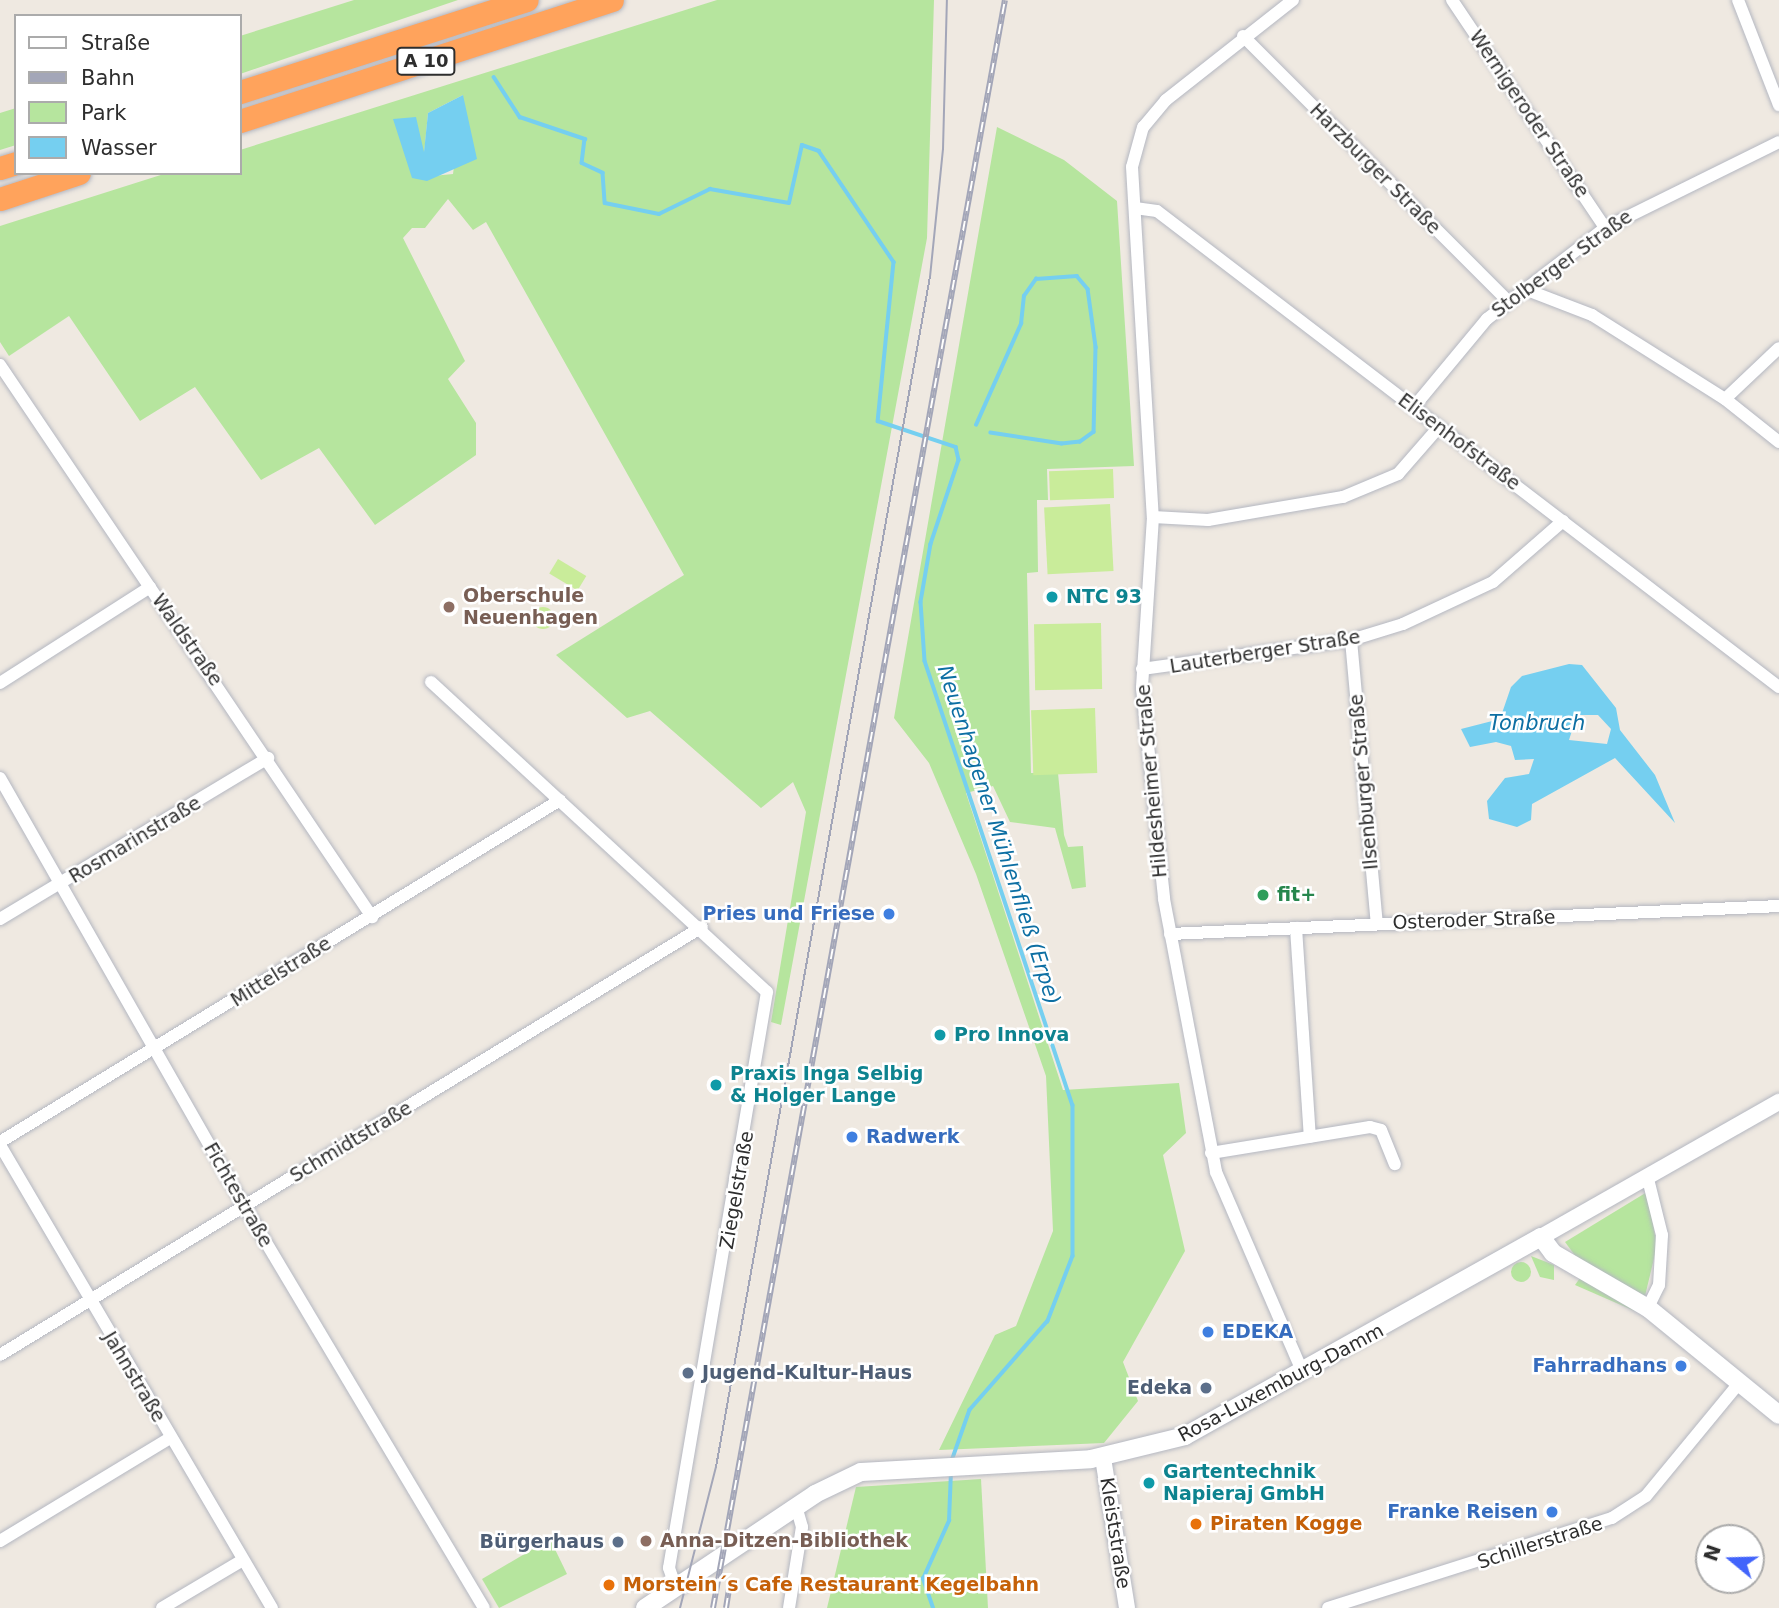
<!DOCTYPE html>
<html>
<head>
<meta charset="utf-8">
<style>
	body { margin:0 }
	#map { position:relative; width:1779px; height:1608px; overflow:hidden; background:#efe9e1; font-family:"DejaVu Sans",sans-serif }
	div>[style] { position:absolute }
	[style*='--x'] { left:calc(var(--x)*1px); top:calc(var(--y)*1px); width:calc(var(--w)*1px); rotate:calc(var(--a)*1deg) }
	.green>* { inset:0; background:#b6e59e }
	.round { border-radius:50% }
	.pitch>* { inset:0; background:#c9ec9a; transform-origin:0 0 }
	.water>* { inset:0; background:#75cff0 }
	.stream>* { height:3.5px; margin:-1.75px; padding:0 1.75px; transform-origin:1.75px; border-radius:1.75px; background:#75cff0 }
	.roads { filter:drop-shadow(0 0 2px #b4b7c1) drop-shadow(0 0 2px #b4b7c1) }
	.minor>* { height:12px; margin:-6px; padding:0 6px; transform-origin:6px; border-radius:6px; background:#fff }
	.tertiary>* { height:16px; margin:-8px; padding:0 8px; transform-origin:8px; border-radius:8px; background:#fff }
	.secondary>* { height:18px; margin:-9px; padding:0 9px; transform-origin:9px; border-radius:9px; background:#fff }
	.motorway>* { height:23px; margin:-11.5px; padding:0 11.5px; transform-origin:11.5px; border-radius:11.5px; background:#ffa35c }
	.tram>* { height:2px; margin:-1px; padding:0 1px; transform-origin:1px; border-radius:1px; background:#a3a6b8 }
	.rail>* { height:6px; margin-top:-3px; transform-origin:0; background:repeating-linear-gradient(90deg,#fff 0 10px,#a3a6b8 0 20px); box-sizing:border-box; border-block:2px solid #a3a6b8 }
	.dots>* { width:19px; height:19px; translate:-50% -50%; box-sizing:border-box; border:4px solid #fff; border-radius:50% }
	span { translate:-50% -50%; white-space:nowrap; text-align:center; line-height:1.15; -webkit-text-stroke:5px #fff; paint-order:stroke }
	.shield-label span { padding:2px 5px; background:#fff; border:2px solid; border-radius:5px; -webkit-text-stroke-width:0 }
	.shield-label { font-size:18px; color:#2e2e2e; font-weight:700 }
	.street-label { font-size:19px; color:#2e2e2e }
	.education-label { font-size:19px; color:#785e54; font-weight:700 }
	.left { translate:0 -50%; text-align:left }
	.culture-label { font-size:19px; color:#0d838f; font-weight:700 }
	.leisure-label { font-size:19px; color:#27864d; font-weight:700 }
	.shop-label { font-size:19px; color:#366cbe; font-weight:700 }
	.right { translate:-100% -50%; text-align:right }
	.service-label { font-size:19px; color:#4e5e75; font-weight:700 }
	.food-label { font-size:19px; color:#c56008; font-weight:700 }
	.water-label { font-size:21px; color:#0d6fa3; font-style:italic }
	.legend { position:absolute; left:14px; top:14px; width:228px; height:161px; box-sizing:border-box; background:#fff; border:2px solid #ababab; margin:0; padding:9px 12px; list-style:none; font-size:21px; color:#2e2e2e }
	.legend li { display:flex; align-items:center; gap:14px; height:35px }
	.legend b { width:35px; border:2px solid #ababab }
	.north { position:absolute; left:1695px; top:1524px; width:70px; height:70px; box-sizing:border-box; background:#fff; border:2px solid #ababab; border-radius:50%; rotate:289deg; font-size:19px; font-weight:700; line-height:28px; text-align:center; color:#2e2e2e }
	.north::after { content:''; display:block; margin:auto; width:24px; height:32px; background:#4264fb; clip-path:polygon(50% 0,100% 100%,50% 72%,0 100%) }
</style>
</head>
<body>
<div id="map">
	<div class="green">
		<div style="clip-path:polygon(354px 0,458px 0,240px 74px,240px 36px)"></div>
		<div style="clip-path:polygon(evenodd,717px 0,934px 0,927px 238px,781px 1025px,771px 1022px,806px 812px,793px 782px,761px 808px,650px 711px,627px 718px,556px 655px,684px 575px,486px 222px,473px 230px,448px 199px,425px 228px,412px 228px,403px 238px,465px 361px,448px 379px,476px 423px,476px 455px,375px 525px,319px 448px,261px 480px,195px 387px,140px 421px,69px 316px,9px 356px,0 342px,0 226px,167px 173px,240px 173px,240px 150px,717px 0,463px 95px,453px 174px,412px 178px,424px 154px,428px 113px,463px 95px)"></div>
		<div style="clip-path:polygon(16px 108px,16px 145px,0 150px,0 113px)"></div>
		<div style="clip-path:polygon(997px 127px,1064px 160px,1117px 201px,1134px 466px,1047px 469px,1048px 500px,1037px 500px,1038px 572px,1027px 573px,1031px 773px,1058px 773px,1064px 835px,1068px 847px,1083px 846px,1086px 887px,1072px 889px,1055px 828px,1010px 822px,993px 786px,966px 793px,1063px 1090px,1179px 1083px,1186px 1133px,1163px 1155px,1185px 1251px,1123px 1362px,1138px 1401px,1104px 1443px,939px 1450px,995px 1335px,1016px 1326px,1053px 1231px,1046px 1076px,976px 874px,929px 763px,894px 718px)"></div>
		<div style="clip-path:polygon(1647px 1192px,1657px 1246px,1645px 1296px,1579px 1261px,1565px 1242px)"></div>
		<div style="clip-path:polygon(1531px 1256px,1554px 1265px,1554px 1280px,1540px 1277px)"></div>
		<div class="round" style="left:1511px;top:1262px;width:20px;height:20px"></div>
		<div style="clip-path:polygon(1580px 1278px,1637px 1312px,1575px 1285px)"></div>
		<div style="clip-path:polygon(981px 1479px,988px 1608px,827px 1608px,856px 1487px)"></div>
		<div style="clip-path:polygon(550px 1539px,567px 1574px,499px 1608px,482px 1579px)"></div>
	</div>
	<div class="pitch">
		<div style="left:1113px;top:469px;width:29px;height:64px;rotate:88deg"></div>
		<div style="left:1110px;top:504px;width:67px;height:66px;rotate:87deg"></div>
		<div style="left:558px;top:559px;width:33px;height:17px;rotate:31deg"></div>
		<div class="round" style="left:532px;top:607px;width:22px;height:22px"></div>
		<div style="left:1101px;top:623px;width:66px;height:67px;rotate:89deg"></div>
		<div style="left:1095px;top:708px;width:65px;height:64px;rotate:88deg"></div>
	</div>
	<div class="water">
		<div style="clip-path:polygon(463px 95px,477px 159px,427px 181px,412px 178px,393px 119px,416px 117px,424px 152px,428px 113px)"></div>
		<div style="clip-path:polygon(evenodd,1569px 664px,1582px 665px,1616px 708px,1620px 730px,1655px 775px,1675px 823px,1615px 758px,1532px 804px,1531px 820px,1517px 827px,1489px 819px,1487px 801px,1505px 778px,1529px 774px,1534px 759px,1515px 760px,1511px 746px,1496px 742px,1470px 747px,1461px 729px,1500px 719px,1511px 687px,1522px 676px,1569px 664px,1577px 715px,1598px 715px,1611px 729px,1607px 744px,1569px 740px,1577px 715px)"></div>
	</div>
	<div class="stream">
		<div style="--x:494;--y:77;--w:48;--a:57"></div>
		<div style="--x:520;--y:117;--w:69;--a:18.7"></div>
		<div style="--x:585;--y:139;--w:24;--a:97"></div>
		<div style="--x:582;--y:163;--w:23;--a:25"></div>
		<div style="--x:603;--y:173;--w:30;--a:86"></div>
		<div style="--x:605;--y:203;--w:55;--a:11.5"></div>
		<div style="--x:659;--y:214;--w:57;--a:-26.1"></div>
		<div style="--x:710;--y:189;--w:80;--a:10"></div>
		<div style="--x:789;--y:203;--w:59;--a:-77.4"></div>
		<div style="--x:802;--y:145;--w:18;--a:19"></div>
		<div style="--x:819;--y:151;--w:134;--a:56"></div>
		<div style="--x:894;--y:262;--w:160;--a:95.7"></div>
		<div style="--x:878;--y:421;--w:82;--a:18.4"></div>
		<div style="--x:956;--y:447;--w:13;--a:77"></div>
		<div style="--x:959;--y:460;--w:89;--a:108.4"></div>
		<div style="--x:931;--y:544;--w:59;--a:99.8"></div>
		<div style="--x:921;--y:602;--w:59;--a:86.1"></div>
		<div style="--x:925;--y:661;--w:468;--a:71.6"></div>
		<div style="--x:1073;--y:1105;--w:151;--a:90"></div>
		<div style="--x:1073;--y:1256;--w:70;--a:111"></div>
		<div style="--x:1048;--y:1321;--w:118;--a:131.2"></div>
		<div style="--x:970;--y:1410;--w:54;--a:109.4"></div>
		<div style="--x:976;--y:425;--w:111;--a:-66"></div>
		<div style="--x:1021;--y:324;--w:28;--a:-84"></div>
		<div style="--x:1024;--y:296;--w:21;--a:-55"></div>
		<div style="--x:1036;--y:279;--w:41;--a:-4.2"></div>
		<div style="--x:1077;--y:276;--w:17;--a:50"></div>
		<div style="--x:1088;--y:289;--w:59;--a:82.1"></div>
		<div style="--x:1096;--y:347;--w:85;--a:91.3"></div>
		<div style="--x:1094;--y:432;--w:17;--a:144"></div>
		<div style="--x:1080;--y:442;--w:18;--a:174"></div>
		<div style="--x:1062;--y:444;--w:72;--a:-171.2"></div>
		<div style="--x:933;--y:1608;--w:31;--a:-109"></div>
		<div style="--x:923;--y:1579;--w:64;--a:-65.9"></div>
		<div style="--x:949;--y:1521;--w:49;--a:-87.7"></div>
	</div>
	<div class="roads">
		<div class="minor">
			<div style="--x:1293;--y:0;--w:162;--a:141.8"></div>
			<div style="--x:1166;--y:100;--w:35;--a:130"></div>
			<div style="--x:1143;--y:127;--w:41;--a:105.4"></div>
			<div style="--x:1132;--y:167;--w:351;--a:86.6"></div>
			<div style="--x:1153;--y:517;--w:171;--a:93.7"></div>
			<div style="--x:1142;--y:688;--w:212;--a:84"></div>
			<div style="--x:1164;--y:899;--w:278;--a:79.2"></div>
			<div style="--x:1216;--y:1172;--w:219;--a:66.6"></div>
			<div style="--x:1452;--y:0;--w:275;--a:56.1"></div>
			<div style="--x:1738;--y:0;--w:113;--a:68.7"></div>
			<div style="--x:1243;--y:36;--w:375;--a:45"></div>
			<div style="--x:1135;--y:208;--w:22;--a:8"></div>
			<div style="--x:1157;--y:211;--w:783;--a:37.43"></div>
			<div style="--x:1527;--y:290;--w:70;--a:21"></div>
			<div style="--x:1592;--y:315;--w:157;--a:32.3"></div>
			<div style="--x:1725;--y:399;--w:69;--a:38.5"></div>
			<div style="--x:0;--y:365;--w:666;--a:56.02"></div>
			<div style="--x:1725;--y:399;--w:74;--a:-43.4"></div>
			<div style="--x:1413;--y:408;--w:116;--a:-50.3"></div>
			<div style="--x:1487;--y:319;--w:149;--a:-37.6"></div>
			<div style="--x:1605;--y:228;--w:194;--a:-26.3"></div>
			<div style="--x:1153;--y:517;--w:55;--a:3.1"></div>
			<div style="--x:1208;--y:520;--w:137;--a:-9.7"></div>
			<div style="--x:1343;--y:497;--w:60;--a:-22.7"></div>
			<div style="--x:1398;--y:474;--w:62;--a:-48.9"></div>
			<div style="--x:1351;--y:640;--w:285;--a:84.8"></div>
			<div style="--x:1142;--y:669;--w:211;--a:-7.9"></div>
			<div style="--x:1351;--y:640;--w:54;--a:-17.1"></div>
			<div style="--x:1403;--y:624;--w:99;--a:-25"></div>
			<div style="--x:1493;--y:582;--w:93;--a:-41.1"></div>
			<div style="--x:431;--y:682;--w:457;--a:42.7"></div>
			<div style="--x:767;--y:992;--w:584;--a:99.66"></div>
			<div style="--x:669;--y:1568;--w:21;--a:71"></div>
			<div style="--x:0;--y:683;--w:178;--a:-32.6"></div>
			<div style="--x:0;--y:778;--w:482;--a:60.3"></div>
			<div style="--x:239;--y:1197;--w:478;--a:59.2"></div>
			<div style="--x:0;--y:919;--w:313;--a:-31"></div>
			<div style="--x:1296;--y:928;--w:209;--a:86.2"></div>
			<div style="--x:1170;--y:934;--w:610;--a:-2.63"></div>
			<div style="--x:0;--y:1142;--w:656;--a:-31.41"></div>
			<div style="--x:0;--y:1145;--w:537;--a:59.57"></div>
			<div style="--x:1211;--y:1153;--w:161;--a:-9.3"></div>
			<div style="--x:1370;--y:1127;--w:11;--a:15"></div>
			<div style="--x:1381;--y:1130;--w:37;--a:68"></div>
			<div style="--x:1647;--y:1175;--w:62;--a:76"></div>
			<div style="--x:1662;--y:1235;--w:50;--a:93.4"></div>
			<div style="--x:1659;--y:1285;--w:25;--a:116"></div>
			<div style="--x:0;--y:1355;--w:822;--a:-31.37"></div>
			<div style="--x:0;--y:1541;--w:199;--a:-31.2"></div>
			<div style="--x:162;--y:1608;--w:94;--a:-30.7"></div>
			<div style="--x:789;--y:1608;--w:82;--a:-80.9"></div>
			<div style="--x:802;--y:1527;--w:22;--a:-106"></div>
			<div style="--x:1328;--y:1608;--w:298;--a:-17.6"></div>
			<div style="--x:1612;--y:1518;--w:40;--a:-32.9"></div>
			<div style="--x:1646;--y:1496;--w:146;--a:-50.5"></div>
		</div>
		<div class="tertiary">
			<div style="--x:1541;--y:1237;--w:274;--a:-29.6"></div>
			<div style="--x:1103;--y:1458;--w:152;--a:80.9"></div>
		</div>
		<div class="secondary">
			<div style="--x:645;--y:1608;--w:205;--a:-33.8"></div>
			<div style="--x:815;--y:1494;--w:51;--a:-25.6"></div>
			<div style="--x:861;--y:1472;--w:230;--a:-3.2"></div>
			<div style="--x:1091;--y:1459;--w:97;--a:-13.7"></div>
			<div style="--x:1185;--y:1436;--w:408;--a:-29.2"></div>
			<div style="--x:1541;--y:1237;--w:20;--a:53"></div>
			<div style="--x:1553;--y:1253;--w:110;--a:30.1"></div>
			<div style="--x:1648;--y:1308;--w:169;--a:39.2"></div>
		</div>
		<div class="motorway">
			<div style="--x:240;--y:92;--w:301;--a:-17.8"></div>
			<div style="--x:240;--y:121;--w:391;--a:-18"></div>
			<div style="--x:0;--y:168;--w:17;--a:-17"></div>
			<div style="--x:0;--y:199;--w:83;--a:-18.2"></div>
		</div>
	</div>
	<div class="tram">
		<div style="--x:680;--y:1608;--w:146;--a:-75.7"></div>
		<div style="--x:716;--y:1467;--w:1209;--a:-79.81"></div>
		<div style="--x:930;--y:277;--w:129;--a:-84.2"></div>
		<div style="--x:943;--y:149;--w:149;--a:-88.5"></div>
	</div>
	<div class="rail">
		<div style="--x:713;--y:1608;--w:1634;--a:-79.71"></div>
		<div style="--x:726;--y:1608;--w:19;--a:-81"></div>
	</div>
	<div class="dots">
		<div style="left:1052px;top:597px;background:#0f9aa8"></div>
		<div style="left:449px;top:607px;background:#8d6e63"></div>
		<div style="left:1263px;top:895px;background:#2e9e5b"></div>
		<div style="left:889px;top:914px;background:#3f7fe0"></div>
		<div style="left:940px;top:1035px;background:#0f9aa8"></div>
		<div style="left:716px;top:1085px;background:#0f9aa8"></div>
		<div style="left:852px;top:1137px;background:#3f7fe0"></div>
		<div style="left:1208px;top:1332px;background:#3f7fe0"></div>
		<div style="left:1681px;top:1366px;background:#3f7fe0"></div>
		<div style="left:688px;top:1373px;background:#5c6f8a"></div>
		<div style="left:1206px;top:1388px;background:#5c6f8a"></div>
		<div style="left:1149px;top:1483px;background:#0f9aa8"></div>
		<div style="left:1552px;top:1512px;background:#3f7fe0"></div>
		<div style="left:1196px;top:1524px;background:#e8710a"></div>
		<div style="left:646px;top:1541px;background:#8d6e63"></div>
		<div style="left:618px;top:1542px;background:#5c6f8a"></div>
		<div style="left:609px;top:1585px;background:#e8710a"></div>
	</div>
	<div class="shield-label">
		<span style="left:426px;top:61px">A 10</span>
	</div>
	<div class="street-label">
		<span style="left:1529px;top:114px;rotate:56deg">Wernigeroder Straße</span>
		<span style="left:1375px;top:169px;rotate:45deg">Harzburger Straße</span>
		<span style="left:1562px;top:264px;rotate:-36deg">Stolberger Straße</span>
		<span style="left:1459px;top:442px;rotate:37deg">Elisenhofstraße</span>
		<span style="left:187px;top:640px;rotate:55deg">Waldstraße</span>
		<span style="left:1265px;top:652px;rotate:-9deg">Lauterberger Straße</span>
		<span style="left:1152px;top:781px;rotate:-95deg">Hildesheimer Straße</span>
		<span style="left:1364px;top:782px;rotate:-95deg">Ilsenburger Straße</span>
		<span style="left:135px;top:840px;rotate:-31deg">Rosmarinstraße</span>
		<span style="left:1474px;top:920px;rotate:-2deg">Osteroder Straße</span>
		<span style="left:281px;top:972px;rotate:-32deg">Mittelstraße</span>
		<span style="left:351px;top:1142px;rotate:-31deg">Schmidtstraße</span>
		<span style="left:737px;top:1190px;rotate:-80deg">Ziegelstraße</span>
		<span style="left:238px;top:1195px;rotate:60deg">Fichtestraße</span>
		<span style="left:134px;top:1377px;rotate:59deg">Jahnstraße</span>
		<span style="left:1281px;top:1383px;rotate:-28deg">Rosa-Luxemburg-Damm</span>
		<span style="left:1115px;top:1533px;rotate:81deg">Kleiststraße</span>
		<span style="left:1540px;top:1543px;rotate:-18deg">Schillerstraße</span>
	</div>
	<div class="education-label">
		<span class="left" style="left:463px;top:607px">Oberschule<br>Neuenhagen</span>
		<span class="left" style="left:660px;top:1541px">Anna-Ditzen-Bibliothek</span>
	</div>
	<div class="culture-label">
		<span class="left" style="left:1066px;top:597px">NTC 93</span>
		<span class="left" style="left:954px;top:1035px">Pro Innova</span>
		<span class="left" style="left:730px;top:1085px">Praxis Inga Selbig<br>&amp; Holger Lange</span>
		<span class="left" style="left:1163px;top:1483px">Gartentechnik<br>Napieraj GmbH</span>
	</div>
	<div class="leisure-label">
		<span class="left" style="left:1277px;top:895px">fit+</span>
	</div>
	<div class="shop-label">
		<span class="right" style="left:875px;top:914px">Pries und Friese</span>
		<span class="left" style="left:866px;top:1137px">Radwerk</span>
		<span class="left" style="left:1222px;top:1332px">EDEKA</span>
		<span class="right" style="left:1667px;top:1366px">Fahrradhans</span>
		<span class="right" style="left:1538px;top:1512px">Franke Reisen</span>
	</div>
	<div class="service-label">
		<span class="left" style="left:702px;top:1373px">Jugend-Kultur-Haus</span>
		<span class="right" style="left:1192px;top:1388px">Edeka</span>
		<span class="right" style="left:604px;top:1542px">Bürgerhaus</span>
	</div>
	<div class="food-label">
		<span class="left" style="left:1210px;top:1524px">Piraten Kogge</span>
		<span class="left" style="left:623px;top:1585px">Morstein´s Cafe Restaurant Kegelbahn</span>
	</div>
	<div class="water-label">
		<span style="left:1537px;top:723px">Tonbruch</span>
		<span style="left:999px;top:835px;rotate:72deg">Neuenhagener Mühlenfließ (Erpe)</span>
	</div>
	<ul class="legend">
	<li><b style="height:9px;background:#fff"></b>Straße</li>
	<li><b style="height:9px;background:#a3a6b8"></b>Bahn</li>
	<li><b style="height:19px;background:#b6e59e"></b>Park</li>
	<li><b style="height:19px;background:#75cff0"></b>Wasser</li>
	</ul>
	<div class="north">N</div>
</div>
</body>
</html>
